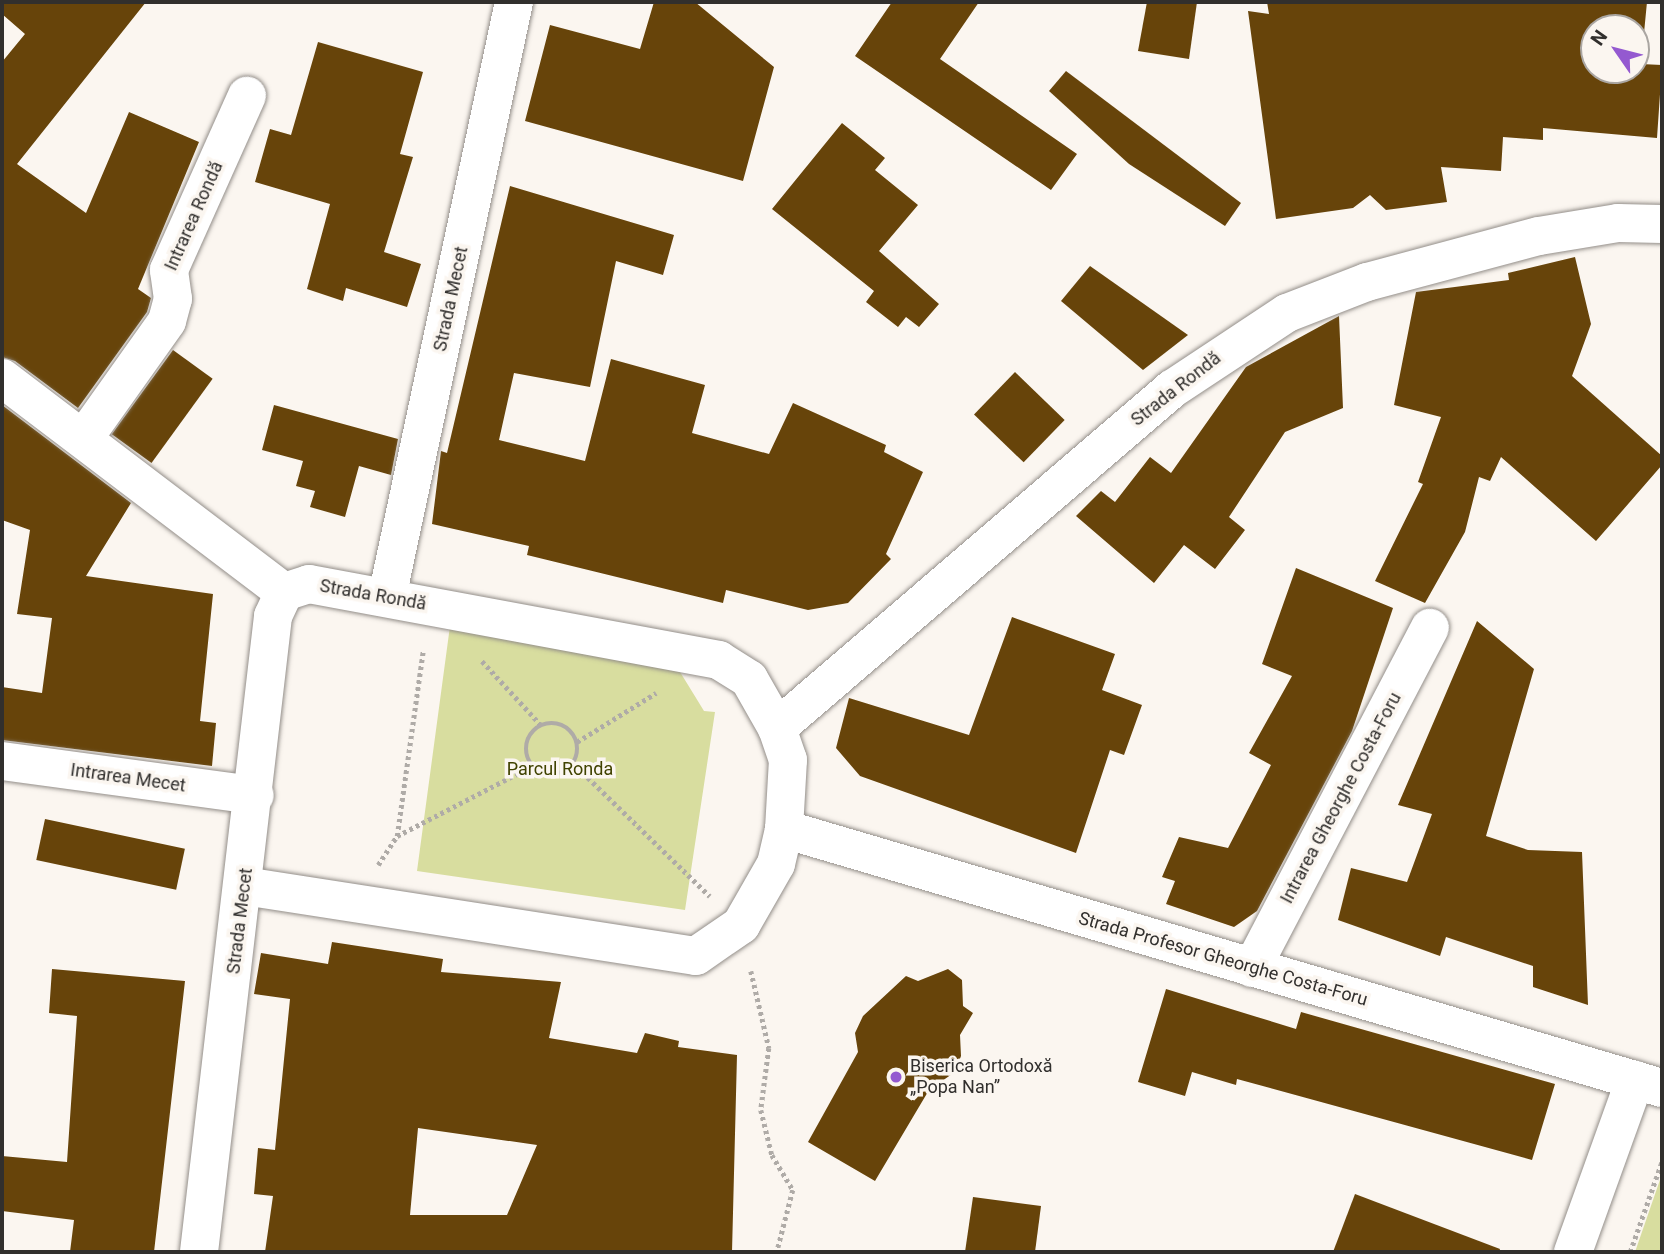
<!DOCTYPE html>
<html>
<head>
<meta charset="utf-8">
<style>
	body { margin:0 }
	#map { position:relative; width:1664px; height:1254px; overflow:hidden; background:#fbf6f0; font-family:Roboto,sans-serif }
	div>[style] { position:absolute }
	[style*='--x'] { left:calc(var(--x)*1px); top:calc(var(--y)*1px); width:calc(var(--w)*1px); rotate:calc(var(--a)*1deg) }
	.green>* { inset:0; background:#d8dd9f }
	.building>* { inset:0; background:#67440a; transform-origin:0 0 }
	.path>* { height:4.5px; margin-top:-2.25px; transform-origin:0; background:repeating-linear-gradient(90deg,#afaba7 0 3.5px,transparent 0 7px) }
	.path>.ring { margin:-2.25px; padding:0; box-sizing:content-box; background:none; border:4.5px solid #afaba7; border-radius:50% }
	.roads { filter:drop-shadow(0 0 2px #938e89) drop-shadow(0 0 2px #938e89) }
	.minor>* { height:38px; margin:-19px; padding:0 19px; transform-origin:19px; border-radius:19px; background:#fff }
	.dots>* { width:19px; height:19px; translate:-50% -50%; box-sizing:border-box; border:4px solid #fbf6f0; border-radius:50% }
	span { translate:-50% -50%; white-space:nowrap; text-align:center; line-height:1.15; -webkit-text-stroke:7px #fbf6f0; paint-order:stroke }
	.street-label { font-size:18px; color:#312f2d }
	.park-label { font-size:18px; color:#404200 }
	.poi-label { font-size:18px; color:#312f2d }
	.left { translate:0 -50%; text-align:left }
	.frame { position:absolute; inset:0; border:4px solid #312f2d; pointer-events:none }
	.north { position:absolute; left:1580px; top:14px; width:70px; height:70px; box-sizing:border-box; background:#fbf6f0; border:2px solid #aaa6a2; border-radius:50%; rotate:305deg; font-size:19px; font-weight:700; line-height:28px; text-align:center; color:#312f2d }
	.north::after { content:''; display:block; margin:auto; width:24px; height:32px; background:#9459d0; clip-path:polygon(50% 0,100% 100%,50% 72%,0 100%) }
</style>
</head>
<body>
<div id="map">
	<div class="green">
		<div style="clip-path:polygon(450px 626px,677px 667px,704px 711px,715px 712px,685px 910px,417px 871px)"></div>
		<div style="clip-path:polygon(1662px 1174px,1662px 1252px,1635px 1252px)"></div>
	</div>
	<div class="building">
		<div style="clip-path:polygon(2px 2px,146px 2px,17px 164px,86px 213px,129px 112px,199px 142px,138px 289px,151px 298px,147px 312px,78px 408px,15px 361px,2px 357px,2px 62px,25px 34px,2px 14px)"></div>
		<div style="clip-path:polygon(654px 2px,695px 2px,774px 67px,743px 181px,525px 121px,550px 25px,640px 49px)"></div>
		<div style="clip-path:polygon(892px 2px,979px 2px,940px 59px,1077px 154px,1051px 190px,855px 56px)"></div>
		<div style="clip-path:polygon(1147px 2px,1197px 2px,1189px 59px,1138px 51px)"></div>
		<div style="clip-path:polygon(evenodd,1267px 2px,1647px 2px,1641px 64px,1662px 65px,1657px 138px,1543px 128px,1543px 140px,1503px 137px,1501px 171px,1441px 167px,1447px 202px,1386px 210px,1370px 195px,1353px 208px,1276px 219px,1248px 11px,1269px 14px,1267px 2px,1594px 28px,1636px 28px,1636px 70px,1594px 70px,1594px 28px)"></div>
		<div style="clip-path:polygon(318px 42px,423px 72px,400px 154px,413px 157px,384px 252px,421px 264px,407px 307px,346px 288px,343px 301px,307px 289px,330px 204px,255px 182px,270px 129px,291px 135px)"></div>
		<div style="clip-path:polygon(1066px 71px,1241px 203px,1225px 226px,1129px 164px,1049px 91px)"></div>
		<div style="clip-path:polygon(842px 123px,885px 158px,875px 170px,918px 205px,879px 251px,939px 304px,919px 327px,906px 317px,898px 327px,866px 302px,874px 291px,772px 209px)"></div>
		<div style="clip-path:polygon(510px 186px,674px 235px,663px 275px,616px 261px,590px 387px,514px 373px,499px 440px,585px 461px,611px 359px,705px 385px,692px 433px,769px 454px,793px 403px,886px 445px,884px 452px,923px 472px,886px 554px,891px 559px,848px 603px,808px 610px,726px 590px,723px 603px,527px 555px,529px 546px,432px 524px,441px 451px,447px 453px)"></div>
		<div style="clip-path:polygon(1575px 257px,1591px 324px,1572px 376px,1662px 456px,1662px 465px,1596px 541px,1501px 457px,1490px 481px,1479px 477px,1465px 532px,1425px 603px,1375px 581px,1423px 484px,1418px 482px,1441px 417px,1394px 405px,1416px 292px,1509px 280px,1508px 273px)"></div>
		<div style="clip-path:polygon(1090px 266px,1188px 335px,1143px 370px,1061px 301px)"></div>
		<div style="clip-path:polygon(1339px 316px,1343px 408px,1285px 432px,1229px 517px,1245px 530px,1215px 569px,1184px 545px,1154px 583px,1076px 516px,1101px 491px,1115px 502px,1150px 457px,1171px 473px,1246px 367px)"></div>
		<div style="left:173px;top:350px;width:49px;height:104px;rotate:36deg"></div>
		<div style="left:1015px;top:372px;width:69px;height:59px;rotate:44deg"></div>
		<div style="clip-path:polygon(2px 405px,131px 503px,86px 576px,213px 594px,200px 721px,216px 723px,212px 766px,2px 740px,2px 687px,42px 693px,52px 618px,17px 614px,30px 530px,2px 520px)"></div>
		<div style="clip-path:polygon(274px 405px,398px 439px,391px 475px,359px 466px,345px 517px,310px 507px,315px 491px,296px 486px,303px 461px,262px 450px)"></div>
		<div style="clip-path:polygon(1296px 568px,1393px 608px,1352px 731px,1257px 911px,1234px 927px,1166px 904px,1175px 881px,1162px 877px,1179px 837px,1228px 848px,1271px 765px,1249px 753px,1292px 676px,1262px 664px)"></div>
		<div style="clip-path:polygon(1012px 617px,1115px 654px,1102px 690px,1142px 705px,1124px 755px,1110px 750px,1076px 853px,860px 776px,836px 748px,849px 698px,969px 735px)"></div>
		<div style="clip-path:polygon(1477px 621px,1534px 669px,1486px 836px,1528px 850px,1582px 852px,1588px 1005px,1533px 987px,1533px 966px,1446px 937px,1440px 956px,1338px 920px,1351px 868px,1407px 882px,1432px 814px,1398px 805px)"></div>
		<div style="left:45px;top:819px;width:143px;height:42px;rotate:12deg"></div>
		<div style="clip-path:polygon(evenodd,332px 942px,443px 959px,441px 972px,561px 982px,549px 1038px,637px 1053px,645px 1033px,679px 1041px,678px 1047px,737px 1055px,732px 1252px,265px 1252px,273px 1196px,254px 1194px,258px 1148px,275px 1150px,290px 999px,254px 994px,261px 953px,328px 964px,332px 942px,418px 1128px,537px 1145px,507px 1215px,410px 1215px,418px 1128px)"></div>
		<div style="clip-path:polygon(52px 969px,185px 981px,154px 1252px,70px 1252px,74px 1220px,2px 1211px,2px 1156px,67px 1162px,77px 1016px,49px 1013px)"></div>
		<div style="clip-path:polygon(948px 969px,962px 980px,963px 1006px,973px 1013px,960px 1035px,961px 1056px,955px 1072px,929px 1090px,875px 1181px,808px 1142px,858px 1052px,855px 1033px,863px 1016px,906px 976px,918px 981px)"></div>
		<div style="clip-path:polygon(1166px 989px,1296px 1029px,1301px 1012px,1555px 1084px,1532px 1160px,1237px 1079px,1236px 1085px,1192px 1072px,1185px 1096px,1138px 1082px)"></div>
		<div style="clip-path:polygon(1355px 1194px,1500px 1249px,1499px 1252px,1333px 1252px)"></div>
		<div style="clip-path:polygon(973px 1197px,1041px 1206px,1035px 1252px,965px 1252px)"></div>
	</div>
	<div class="path">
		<div style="--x:482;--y:661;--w:87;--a:47.3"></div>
		<div class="ring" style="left:526px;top:723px;width:47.5px;height:47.5px"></div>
		<div style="--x:577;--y:742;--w:93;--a:-31.8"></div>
		<div style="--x:573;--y:763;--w:191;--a:44.2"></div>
		<div style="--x:397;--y:836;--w:188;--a:-82"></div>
		<div style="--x:378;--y:865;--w:35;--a:-57"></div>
		<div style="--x:397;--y:836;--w:152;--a:-27.4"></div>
		<div style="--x:751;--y:971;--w:79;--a:76.8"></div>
		<div style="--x:769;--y:1048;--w:63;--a:97.4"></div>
		<div style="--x:761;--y:1110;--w:46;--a:76.3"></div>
		<div style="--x:772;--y:1155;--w:41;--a:59"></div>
		<div style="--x:793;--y:1190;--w:64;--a:104.5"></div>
		<div style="--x:1630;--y:1252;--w:96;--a:-70.6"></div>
	</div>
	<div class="roads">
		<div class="minor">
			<div style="--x:2;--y:378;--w:354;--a:37.2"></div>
			<div style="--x:84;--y:438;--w:143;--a:-54.6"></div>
			<div style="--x:167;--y:321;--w:23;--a:-75"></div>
			<div style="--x:173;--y:299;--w:29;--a:-98"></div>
			<div style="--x:169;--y:270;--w:191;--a:-65.9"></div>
			<div style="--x:387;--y:597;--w:608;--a:-77.95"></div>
			<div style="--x:777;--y:728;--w:521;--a:-40.64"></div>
			<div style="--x:1172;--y:389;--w:138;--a:-33.5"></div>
			<div style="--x:1287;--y:313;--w:86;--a:-21.2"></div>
			<div style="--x:1367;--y:282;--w:178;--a:-15"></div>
			<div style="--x:1539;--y:236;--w:80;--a:-9.3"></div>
			<div style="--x:1618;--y:223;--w:44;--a:1.3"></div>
			<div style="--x:2;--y:761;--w:255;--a:7.7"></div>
			<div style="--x:784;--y:829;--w:915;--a:16.44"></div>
			<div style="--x:244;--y:886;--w:457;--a:8.8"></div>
			<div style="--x:696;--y:956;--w:55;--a:-34.6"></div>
			<div style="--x:741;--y:925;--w:70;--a:-60.2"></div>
			<div style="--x:776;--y:864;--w:36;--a:-77"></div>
			<div style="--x:784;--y:829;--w:69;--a:-86.7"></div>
			<div style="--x:788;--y:760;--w:34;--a:-109"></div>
			<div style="--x:777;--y:728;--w:56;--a:-119.7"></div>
			<div style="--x:749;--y:679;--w:36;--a:-148"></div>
			<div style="--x:719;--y:660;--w:417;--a:-169.5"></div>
			<div style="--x:309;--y:584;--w:26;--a:162"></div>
			<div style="--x:1252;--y:968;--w:384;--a:-62.4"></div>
			<div style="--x:199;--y:1252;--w:640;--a:-83.36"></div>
			<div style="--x:273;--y:616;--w:26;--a:-65"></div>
			<div style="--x:1573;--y:1252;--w:183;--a:-70.2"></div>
		</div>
	</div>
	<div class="dots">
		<div style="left:896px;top:1077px;background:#9459d0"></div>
	</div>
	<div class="street-label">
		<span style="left:194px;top:216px;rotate:-66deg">Intrarea Rondă</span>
		<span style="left:451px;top:299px;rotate:-78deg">Strada Mecet</span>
		<span style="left:1176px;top:389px;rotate:-38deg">Strada Rondă</span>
		<span style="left:373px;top:595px;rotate:10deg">Strada Rondă</span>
		<span style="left:128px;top:778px;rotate:8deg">Intrarea Mecet</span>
		<span style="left:1341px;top:798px;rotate:-62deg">Intrarea Gheorghe Costa-Foru</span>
		<span style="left:240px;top:921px;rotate:-83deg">Strada Mecet</span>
		<span style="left:1223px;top:959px;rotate:16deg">Strada Profesor Gheorghe Costa-Foru</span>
	</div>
	<div class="park-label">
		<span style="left:560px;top:769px">Parcul Ronda</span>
	</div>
	<div class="poi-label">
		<span class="left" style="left:910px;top:1077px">Biserica Ortodoxă<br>„Popa Nan”</span>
	</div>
	<div class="frame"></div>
	<div class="north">N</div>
</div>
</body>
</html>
